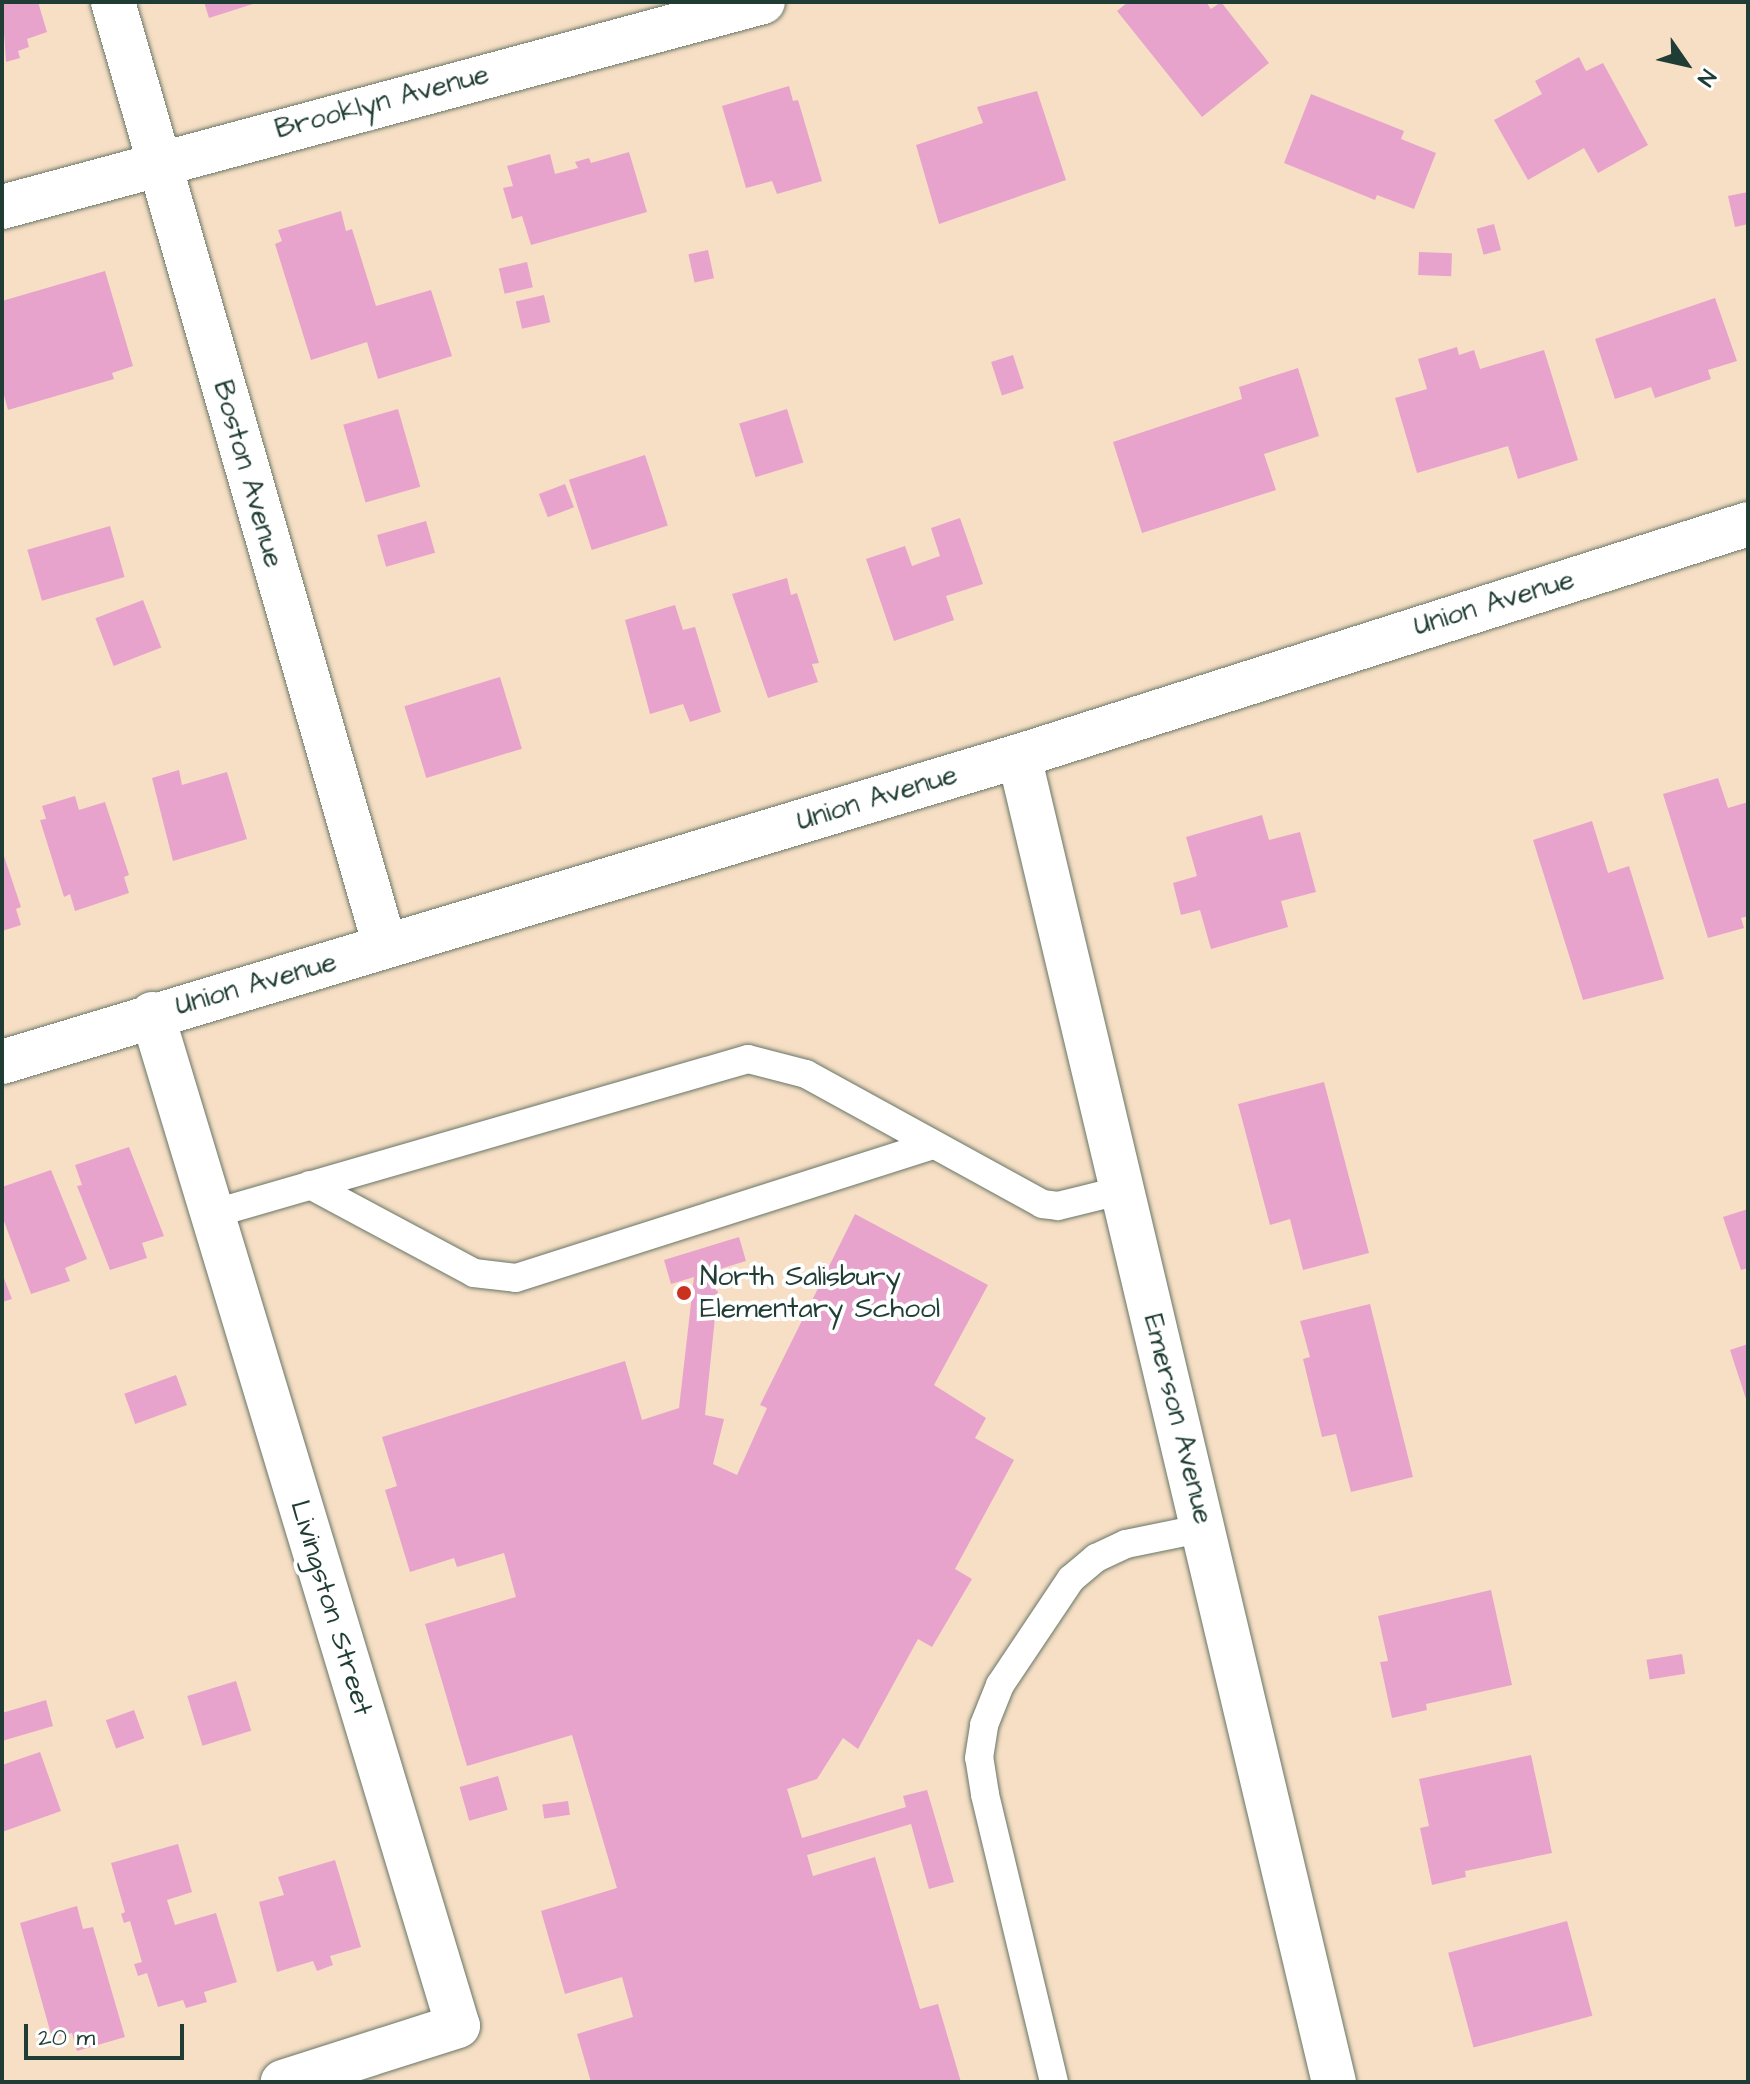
<!DOCTYPE html>
<html>
<head>
<meta charset="utf-8">
<style>
	body { margin:0 }
	#map { position:relative; width:1750px; height:2084px; overflow:hidden; background:#f6dfc5; font-family:"Architects Daughter",sans-serif }
	div>[style] { position:absolute }
	[style*='--x'] { left:calc(var(--x)*1px); top:calc(var(--y)*1px); width:calc(var(--w)*1px); rotate:calc(var(--a)*1deg) }
	.building>* { inset:0; background:#e8a3cd; transform-origin:0 0 }
	.roads { filter:drop-shadow(0 0 2px #6a7667) drop-shadow(0 0 2px #6a7667) }
	.lane>* { height:28px; margin:-14px; padding:0 14px; transform-origin:14px; border-radius:14px; background:#fff }
	.street>* { height:44px; margin:-22px; padding:0 22px; transform-origin:22px; border-radius:22px; background:#fff }
	.dots>* { width:22px; height:22px; translate:-50% -50%; box-sizing:border-box; border:4px solid #fff; border-radius:50% }
	span { translate:-50% -50%; white-space:nowrap; text-align:center; line-height:1.15; -webkit-text-stroke:8px #fff; paint-order:stroke }
	.street-label { font-size:28px; color:#1f3d34 }
	.poi-label { font-size:28px; color:#1f3d34 }
	.left { translate:0 -50%; text-align:left }
	.frame { position:absolute; inset:0; border:4px solid #1f3d34; pointer-events:none }
	.north { position:absolute; left:1646px; top:24px; width:80px; height:80px; -webkit-text-stroke:6px #fff; paint-order:stroke; rotate:124deg; font-size:22px; font-weight:700; line-height:32px; text-align:center; color:#1f3d34 }
	.north::after { content:''; display:block; margin:auto; width:28px; height:36px; background:#1f3d34; clip-path:polygon(50% 0,100% 100%,50% 72%,0 100%) }
	.scale { position:absolute; left:24px; top:2024px; width:160px; height:36px; box-sizing:border-box; border:4px solid #1f3d34; border-top:0; padding-left:10px; font-size:24px; line-height:28px; white-space:nowrap; color:#1f3d34; -webkit-text-stroke:6px #fff; paint-order:stroke }
</style>
</head>
<body>
<div id="map">
	<div class="building">
		<div style="clip-path:polygon(2px 2px,38px 2px,47px 32px,27px 39px,29px 47px,18px 51px,20px 58px,6px 62px)"></div>
		<div style="clip-path:polygon(204px 2px,255px 2px,256px 3px,209px 18px)"></div>
		<div style="clip-path:polygon(1128px 2px,1206px 2px,1211px 9px,1221px 2px,1269px 63px,1202px 117px,1117px 11px)"></div>
		<div style="clip-path:polygon(1579px 57px,1586px 71px,1603px 63px,1648px 145px,1598px 173px,1584px 148px,1528px 180px,1494px 120px,1542px 94px,1535px 81px)"></div>
		<div style="clip-path:polygon(789px 86px,793px 101px,798px 100px,822px 181px,777px 194px,772px 181px,746px 188px,722px 106px)"></div>
		<div style="clip-path:polygon(1037px 91px,1066px 180px,939px 224px,916px 145px,983px 123px,977px 107px)"></div>
		<div style="clip-path:polygon(1311px 94px,1404px 131px,1401px 139px,1436px 153px,1414px 209px,1377px 195px,1375px 200px,1284px 163px)"></div>
		<div style="clip-path:polygon(629px 152px,647px 212px,531px 245px,522px 216px,512px 219px,503px 188px,513px 186px,507px 166px,550px 154px,555px 174px,578px 168px,575px 162px,589px 158px,591px 163px)"></div>
		<div style="clip-path:polygon(1748px 192px,1748px 224px,1735px 227px,1728px 196px)"></div>
		<div style="clip-path:polygon(341px 211px,346px 231px,352px 229px,376px 306px,431px 290px,452px 356px,378px 379px,367px 342px,311px 360px,275px 244px,282px 241px,278px 230px)"></div>
		<div style="left:1494px;top:224px;width:27px;height:18px;rotate:75deg"></div>
		<div style="left:708px;top:250px;width:29px;height:20px;rotate:78deg"></div>
		<div style="left:1419px;top:252px;width:33px;height:23px;rotate:2deg"></div>
		<div style="left:527px;top:262px;width:26px;height:29px;rotate:77deg"></div>
		<div style="clip-path:polygon(105px 271px,133px 366px,112px 373px,114px 379px,8px 410px,2px 388px,2px 301px)"></div>
		<div style="left:544px;top:295px;width:28px;height:29px;rotate:77deg"></div>
		<div style="clip-path:polygon(1715px 298px,1737px 361px,1708px 370px,1711px 379px,1655px 398px,1651px 387px,1615px 399px,1595px 339px)"></div>
		<div style="clip-path:polygon(1457px 347px,1459px 355px,1474px 350px,1480px 369px,1544px 350px,1578px 460px,1518px 479px,1508px 446px,1417px 473px,1395px 398px,1427px 389px,1418px 359px)"></div>
		<div style="left:1013px;top:355px;width:35px;height:23px;rotate:72deg"></div>
		<div style="clip-path:polygon(1298px 368px,1319px 436px,1264px 454px,1276px 490px,1142px 533px,1113px 442px,1242px 399px,1239px 387px)"></div>
		<div style="left:398px;top:409px;width:81px;height:57px;rotate:74deg"></div>
		<div style="left:787px;top:409px;width:56px;height:50px;rotate:73deg"></div>
		<div style="left:645px;top:455px;width:74px;height:80px;rotate:72deg"></div>
		<div style="left:565px;top:484px;width:25px;height:28px;rotate:69deg"></div>
		<div style="clip-path:polygon(960px 518px,983px 584px,946px 596px,954px 620px,894px 641px,866px 559px,905px 546px,912px 566px,940px 556px,931px 528px)"></div>
		<div style="left:426px;top:521px;width:33px;height:51px;rotate:74deg"></div>
		<div style="left:110px;top:526px;width:53px;height:86px;rotate:74deg"></div>
		<div style="clip-path:polygon(787px 578px,791px 595px,797px 593px,819px 663px,812px 664px,818px 682px,768px 698px,732px 594px)"></div>
		<div style="left:143px;top:600px;width:51px;height:51px;rotate:69deg"></div>
		<div style="clip-path:polygon(675px 605px,683px 630px,695px 627px,721px 712px,690px 722px,683px 704px,650px 714px,625px 620px)"></div>
		<div style="left:500px;top:677px;width:75px;height:100px;rotate:73deg"></div>
		<div style="clip-path:polygon(179px 770px,182px 785px,227px 772px,247px 839px,173px 861px,152px 778px)"></div>
		<div style="clip-path:polygon(1718px 778px,1728px 808px,1748px 802px,1748px 916px,1741px 918px,1744px 928px,1708px 938px,1663px 794px)"></div>
		<div style="clip-path:polygon(75px 796px,79px 810px,105px 802px,129px 875px,124px 877px,129px 893px,75px 911px,70px 894px,64px 897px,40px 820px,46px 819px,42px 806px)"></div>
		<div style="clip-path:polygon(1262px 815px,1269px 840px,1300px 832px,1316px 892px,1281px 901px,1288px 927px,1211px 949px,1200px 910px,1181px 915px,1173px 883px,1197px 876px,1186px 837px)"></div>
		<div style="clip-path:polygon(1592px 821px,1608px 873px,1629px 866px,1664px 979px,1583px 1000px,1533px 840px)"></div>
		<div style="clip-path:polygon(2px 850px,21px 907px,16px 909px,21px 925px,2px 931px)"></div>
		<div style="clip-path:polygon(1324px 1082px,1369px 1253px,1303px 1270px,1290px 1219px,1270px 1225px,1238px 1104px)"></div>
		<div style="clip-path:polygon(129px 1147px,164px 1236px,142px 1243px,147px 1258px,110px 1270px,77px 1186px,82px 1185px,75px 1165px)"></div>
		<div style="clip-path:polygon(51px 1170px,87px 1259px,65px 1268px,70px 1281px,31px 1294px,2px 1216px,2px 1187px)"></div>
		<div style="clip-path:polygon(1748px 1209px,1748px 1268px,1741px 1270px,1723px 1217px)"></div>
		<div style="clip-path:polygon(855px 1214px,988px 1285px,934px 1385px,986px 1418px,975px 1438px,1014px 1460px,955px 1569px,972px 1579px,932px 1647px,918px 1639px,858px 1749px,843px 1738px,817px 1779px,787px 1789px,802px 1838px,906px 1807px,903px 1796px,927px 1790px,954px 1882px,929px 1889px,911px 1824px,807px 1855px,813px 1876px,875px 1857px,920px 2009px,938px 2004px,961px 2082px,591px 2082px,577px 2034px,633px 2017px,622px 1977px,565px 1994px,541px 1911px,617px 1888px,572px 1735px,467px 1766px,425px 1624px,516px 1597px,504px 1553px,457px 1567px,454px 1558px,410px 1572px,385px 1490px,397px 1486px,382px 1437px,625px 1361px,642px 1420px,679px 1408px,694px 1277px,671px 1284px,664px 1260px,739px 1237px,746px 1261px,720px 1269px,705px 1415px,724px 1419px,713px 1464px,737px 1475px,767px 1408px,760px 1405px)"></div>
		<div style="clip-path:polygon(2px 1273px,12px 1299px,2px 1302px)"></div>
		<div style="clip-path:polygon(1370px 1304px,1413px 1477px,1351px 1492px,1336px 1434px,1322px 1437px,1303px 1359px,1310px 1357px,1300px 1321px)"></div>
		<div style="clip-path:polygon(1748px 1344px,1748px 1402px,1747px 1402px,1730px 1350px)"></div>
		<div style="left:176px;top:1375px;width:32px;height:55px;rotate:70deg"></div>
		<div style="clip-path:polygon(1491px 1590px,1512px 1685px,1426px 1704px,1427px 1710px,1392px 1718px,1380px 1662px,1388px 1661px,1378px 1616px)"></div>
		<div style="left:1682px;top:1654px;width:20px;height:36px;rotate:81deg"></div>
		<div style="left:236px;top:1681px;width:52px;height:51px;rotate:73deg"></div>
		<div style="clip-path:polygon(46px 1700px,53px 1726px,2px 1741px,2px 1713px)"></div>
		<div style="left:134px;top:1710px;width:30px;height:30px;rotate:70deg"></div>
		<div style="clip-path:polygon(40px 1752px,61px 1811px,2px 1832px,2px 1765px)"></div>
		<div style="clip-path:polygon(1531px 1755px,1552px 1853px,1465px 1871px,1466px 1877px,1432px 1885px,1420px 1828px,1429px 1826px,1419px 1779px)"></div>
		<div style="left:498px;top:1776px;width:35px;height:40px;rotate:74deg"></div>
		<div style="left:568px;top:1801px;width:14px;height:26px;rotate:82deg"></div>
		<div style="clip-path:polygon(178px 1844px,192px 1892px,167px 1900px,175px 1925px,216px 1913px,237px 1982px,204px 1992px,207px 2002px,186px 2008px,183px 2000px,158px 2007px,147px 1973px,138px 1976px,134px 1964px,142px 1962px,130px 1921px,124px 1923px,121px 1914px,125px 1912px,111px 1863px)"></div>
		<div style="clip-path:polygon(335px 1860px,361px 1947px,330px 1956px,333px 1965px,317px 1971px,313px 1961px,277px 1972px,259px 1902px,284px 1895px,278px 1877px)"></div>
		<div style="clip-path:polygon(77px 1906px,83px 1929px,93px 1927px,125px 2037px,77px 2051px,72px 2033px,52px 2038px,20px 1923px)"></div>
		<div style="left:1567px;top:1921px;width:98px;height:123px;rotate:75deg"></div>
	</div>
	<div class="roads">
		<div class="lane">
			<div style="--x:310;--y:1185;--w:186;--a:28.2"></div>
			<div style="--x:474;--y:1273;--w:42;--a:6.8"></div>
			<div style="--x:516;--y:1278;--w:438;--a:-17.7"></div>
			<div style="--x:212;--y:1214;--w:558;--a:-16.13"></div>
			<div style="--x:748;--y:1059;--w:60;--a:14.5"></div>
			<div style="--x:806;--y:1074;--w:269;--a:28.8"></div>
			<div style="--x:1042;--y:1204;--w:16;--a:7"></div>
			<div style="--x:1058;--y:1206;--w:67;--a:-13.8"></div>
			<div style="--x:1054;--y:2082;--w:296;--a:-103.5"></div>
			<div style="--x:985;--y:1794;--w:36;--a:-99"></div>
			<div style="--x:979;--y:1758;--w:33;--a:-81"></div>
			<div style="--x:984;--y:1725;--w:43;--a:-68.2"></div>
			<div style="--x:1000;--y:1685;--w:128;--a:-56.2"></div>
			<div style="--x:1071;--y:1579;--w:33;--a:-40"></div>
			<div style="--x:1096;--y:1558;--w:33;--a:-25"></div>
			<div style="--x:1126;--y:1544;--w:80;--a:-11.6"></div>
		</div>
		<div class="street">
			<div style="--x:113;--y:2;--w:982;--a:73.93"></div>
			<div style="--x:2;--y:207;--w:788;--a:-15.08"></div>
			<div style="--x:1019;--y:756;--w:1363;--a:76.64"></div>
			<div style="--x:152;--y:1014;--w:1057;--a:73.18"></div>
			<div style="--x:458;--y:2026;--w:184;--a:162.3"></div>
			<div style="--x:2;--y:1062;--w:1062;--a:-16.75"></div>
			<div style="--x:1019;--y:756;--w:765;--a:-17.65"></div>
		</div>
	</div>
	<div class="dots">
		<div style="left:684px;top:1293px;background:#c8321e"></div>
	</div>
	<div class="street-label">
		<span style="left:382px;top:102px;rotate:-15deg">Brooklyn Avenue</span>
		<span style="left:248px;top:474px;rotate:74deg">Boston Avenue</span>
		<span style="left:1494px;top:603px;rotate:-17deg">Union Avenue</span>
		<span style="left:877px;top:798px;rotate:-17deg">Union Avenue</span>
		<span style="left:256px;top:984px;rotate:-16deg">Union Avenue</span>
		<span style="left:1178px;top:1419px;rotate:76deg">Emerson Avenue</span>
		<span style="left:331px;top:1608px;rotate:73deg">Livingston Street</span>
	</div>
	<div class="poi-label">
		<span class="left" style="left:700px;top:1293px">North Salisbury<br>Elementary School</span>
	</div>
	<div class="frame"></div>
	<div class="north">N</div>
	<div class="scale">20 m</div>
</div>
</body>
</html>
